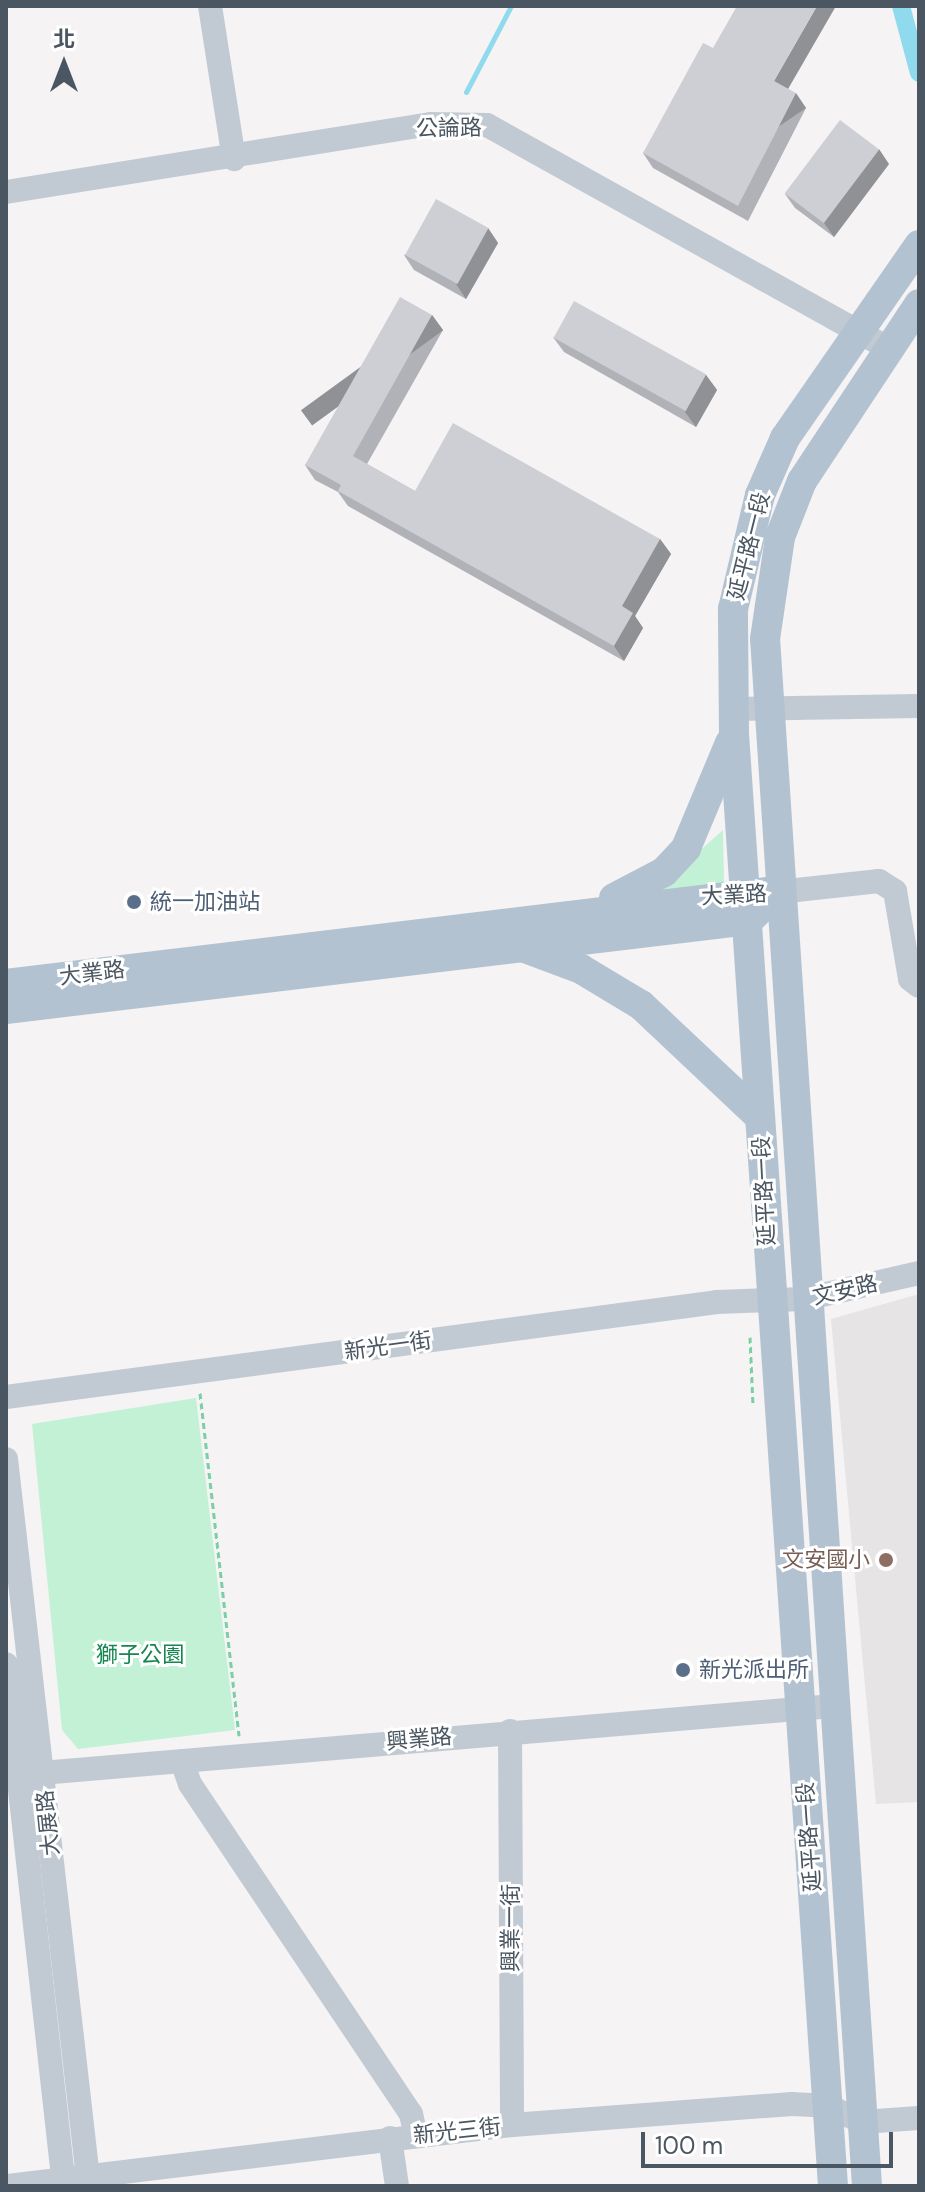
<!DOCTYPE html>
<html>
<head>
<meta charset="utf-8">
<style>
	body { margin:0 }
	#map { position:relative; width:925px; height:2192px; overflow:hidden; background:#f5f3f3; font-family:"DM Sans","Noto Sans TC",sans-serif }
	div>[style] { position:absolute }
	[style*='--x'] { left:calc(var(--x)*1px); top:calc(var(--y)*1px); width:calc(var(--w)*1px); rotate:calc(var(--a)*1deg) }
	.education>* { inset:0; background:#e6e4e5 }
	.green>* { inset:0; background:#c3f1d5 }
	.stream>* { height:5px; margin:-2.5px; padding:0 2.5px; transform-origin:2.5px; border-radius:2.5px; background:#90daee }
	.canal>* { height:18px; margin:-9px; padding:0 9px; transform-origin:9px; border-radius:9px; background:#90daee }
	.path>* { height:3px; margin-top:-1.5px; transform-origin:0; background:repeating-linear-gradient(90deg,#7ad0a6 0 6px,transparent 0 10px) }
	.minor>* { height:24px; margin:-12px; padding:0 12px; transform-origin:12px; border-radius:12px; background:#c1cad2 }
	.major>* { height:30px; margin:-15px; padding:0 15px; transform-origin:15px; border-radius:15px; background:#b3c2d1 }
	.wall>* { inset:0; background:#b0b2b7 }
	.shaded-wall>* { inset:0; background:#909195; transform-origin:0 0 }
	.building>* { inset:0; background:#cdcfd5; transform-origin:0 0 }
	.dots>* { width:22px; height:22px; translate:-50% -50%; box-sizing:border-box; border:4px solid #fff; border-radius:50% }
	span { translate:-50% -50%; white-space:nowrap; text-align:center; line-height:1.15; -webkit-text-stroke:6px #fff; paint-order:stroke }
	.street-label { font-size:22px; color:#4a5661 }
	.service-label { font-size:22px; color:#4e5e75 }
	.left { translate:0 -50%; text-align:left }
	.education-label { font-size:22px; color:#785e54 }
	.right { translate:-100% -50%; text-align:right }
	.park-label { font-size:22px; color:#17864f }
	.frame { position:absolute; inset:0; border:8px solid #4a5661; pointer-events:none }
	.north { position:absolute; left:24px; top:24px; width:80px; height:80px; -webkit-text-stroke:6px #fff; paint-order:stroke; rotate:0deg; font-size:22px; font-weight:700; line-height:32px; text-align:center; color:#4a5661 }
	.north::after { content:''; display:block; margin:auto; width:28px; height:36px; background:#4a5661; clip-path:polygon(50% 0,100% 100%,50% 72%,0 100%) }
	.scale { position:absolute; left:641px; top:2132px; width:252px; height:36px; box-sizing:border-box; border:4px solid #4a5661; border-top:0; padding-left:10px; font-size:24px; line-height:28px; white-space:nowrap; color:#4a5661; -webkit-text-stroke:6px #fff; paint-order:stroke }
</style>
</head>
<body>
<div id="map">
	<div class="education">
		<div style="clip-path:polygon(919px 1294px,919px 1802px,876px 1804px,831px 1319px)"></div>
	</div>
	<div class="green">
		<div style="clip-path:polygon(723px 830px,724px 885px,653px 892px)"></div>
		<div style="clip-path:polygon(196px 1398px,235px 1730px,78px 1749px,62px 1730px,32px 1424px)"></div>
	</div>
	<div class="stream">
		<div style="--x:466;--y:92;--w:97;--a:-62.4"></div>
	</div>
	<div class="canal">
		<div style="--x:901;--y:6;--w:69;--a:75"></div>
	</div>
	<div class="path">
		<div style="--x:750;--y:1337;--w:68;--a:87.5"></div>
		<div style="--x:200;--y:1393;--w:345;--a:83.5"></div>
	</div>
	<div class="minor">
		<div style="--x:210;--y:6;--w:155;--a:81.1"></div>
		<div style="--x:6;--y:192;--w:430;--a:-9.1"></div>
		<div style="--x:431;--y:124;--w:56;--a:1"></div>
		<div style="--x:487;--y:125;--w:459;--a:29.1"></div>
		<div style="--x:733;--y:709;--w:186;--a:-0.9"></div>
		<div style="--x:778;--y:892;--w:102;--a:-6.2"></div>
		<div style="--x:879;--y:881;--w:19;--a:32"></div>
		<div style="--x:895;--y:891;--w:89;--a:80.3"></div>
		<div style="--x:910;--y:979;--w:11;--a:38"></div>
		<div style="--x:6;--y:1397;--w:717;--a:-7.61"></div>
		<div style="--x:717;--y:1302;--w:87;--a:-2"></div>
		<div style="--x:804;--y:1299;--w:118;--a:-12.7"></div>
		<div style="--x:6;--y:1459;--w:732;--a:83.49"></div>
		<div style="--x:6;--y:1664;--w:525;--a:83.66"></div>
		<div style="--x:510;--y:1731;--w:394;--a:89.7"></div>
		<div style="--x:182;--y:1761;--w:24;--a:71"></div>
		<div style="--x:190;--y:1784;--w:397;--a:56.2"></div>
		<div style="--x:411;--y:2114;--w:22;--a:77"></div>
		<div style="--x:6;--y:1776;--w:830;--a:-4.84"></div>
		<div style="--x:390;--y:2138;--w:49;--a:81.7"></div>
		<div style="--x:8;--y:2186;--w:508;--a:-6.9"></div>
		<div style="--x:512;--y:2125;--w:281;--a:-4.3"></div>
		<div style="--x:792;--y:2104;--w:36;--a:3"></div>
		<div style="--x:828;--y:2106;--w:38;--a:25"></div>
		<div style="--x:862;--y:2122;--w:57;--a:-4"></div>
	</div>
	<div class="major">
		<div style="--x:614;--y:898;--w:56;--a:-27.5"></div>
		<div style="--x:664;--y:872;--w:33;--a:-47"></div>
		<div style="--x:686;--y:848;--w:114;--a:-67.3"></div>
		<div style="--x:522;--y:947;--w:63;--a:20.4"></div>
		<div style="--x:581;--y:969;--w:70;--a:31"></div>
		<div style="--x:641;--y:1005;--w:163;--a:43.3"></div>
		<div style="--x:6;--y:984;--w:766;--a:-6.9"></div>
		<div style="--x:6;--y:1009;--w:748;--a:-6.83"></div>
		<div style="--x:749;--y:920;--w:18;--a:-45"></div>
		<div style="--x:833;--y:2186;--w:1456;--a:-93.9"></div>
		<div style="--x:734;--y:733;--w:124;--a:-90.5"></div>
		<div style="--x:733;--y:609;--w:117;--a:-76.7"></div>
		<div style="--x:760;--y:495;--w:62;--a:-66.3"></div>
		<div style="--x:785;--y:438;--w:235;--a:-55.2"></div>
		<div style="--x:867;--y:2186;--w:1550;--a:-93.77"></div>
		<div style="--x:765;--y:639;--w:103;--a:-81.6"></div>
		<div style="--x:780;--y:537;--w:60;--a:-68.6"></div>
		<div style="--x:802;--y:481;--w:212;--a:-56.5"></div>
	</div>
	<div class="wall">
		<div style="clip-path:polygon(788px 89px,806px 108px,748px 221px,653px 168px,643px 153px)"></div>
		<div style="clip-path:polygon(889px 164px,834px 237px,795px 208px,785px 194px)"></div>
		<div style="clip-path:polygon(488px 228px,498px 243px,466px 299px,414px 270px,404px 255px)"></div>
		<div style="clip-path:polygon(432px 315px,443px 330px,367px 464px,415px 491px,660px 539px,671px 554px,635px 616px,643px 628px,624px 661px,348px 506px,338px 492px,315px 480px,305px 465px)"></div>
		<div style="clip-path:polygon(553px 337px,706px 375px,717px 390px,696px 427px,564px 352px)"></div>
	</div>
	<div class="shaded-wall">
		<div style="clip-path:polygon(817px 6px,836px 6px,784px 96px,774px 81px)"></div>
		<div style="left:796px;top:93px;width:18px;height:127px;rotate:56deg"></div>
		<div style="clip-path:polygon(879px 149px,889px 164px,834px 237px,824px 223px)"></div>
		<div style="clip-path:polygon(488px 228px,498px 243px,466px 299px,456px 284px)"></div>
		<div style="left:432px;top:315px;width:19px;height:162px;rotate:54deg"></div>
		<div style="clip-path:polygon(706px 375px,717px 390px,696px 427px,685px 412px)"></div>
		<div style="clip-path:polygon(660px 539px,671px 554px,635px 616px,643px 628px,624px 661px,614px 646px,622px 606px)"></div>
	</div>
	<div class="building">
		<div style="clip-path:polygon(737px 6px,817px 6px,774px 81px,796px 93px,738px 206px,643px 153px,703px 43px,713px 48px)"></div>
		<div style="left:840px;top:120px;width:49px;height:92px;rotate:37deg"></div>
		<div style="left:436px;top:199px;width:60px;height:64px;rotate:29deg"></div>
		<div style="clip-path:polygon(400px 297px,432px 315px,353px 456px,415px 491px,453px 423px,660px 539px,622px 606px,633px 613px,614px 646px,338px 491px,341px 485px,305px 465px)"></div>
		<div style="left:574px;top:301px;width:151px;height:42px;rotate:29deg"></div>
	</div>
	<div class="dots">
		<div style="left:134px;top:902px;background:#5c6f8a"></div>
		<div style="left:886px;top:1560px;background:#8d6e63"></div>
		<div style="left:683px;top:1670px;background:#5c6f8a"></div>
	</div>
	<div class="street-label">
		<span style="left:449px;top:128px;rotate:-1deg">公論路</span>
		<span style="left:749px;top:546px;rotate:-76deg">延平路一段</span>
		<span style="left:734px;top:895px;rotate:-3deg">大業路</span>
		<span style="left:92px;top:973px;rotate:-7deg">大業路</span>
		<span style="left:764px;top:1191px;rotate:-93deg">延平路一段</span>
		<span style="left:845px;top:1290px;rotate:-13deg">文安路</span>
		<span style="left:388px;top:1346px;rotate:-8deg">新光一街</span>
		<span style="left:419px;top:1739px;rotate:-5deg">興業路</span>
		<span style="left:48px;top:1823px;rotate:-96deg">大展路</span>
		<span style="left:809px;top:1837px;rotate:-94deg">延平路一段</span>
		<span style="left:511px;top:1928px;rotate:-90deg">興業一街</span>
		<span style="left:457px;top:2131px;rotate:-6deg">新光三街</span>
	</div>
	<div class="service-label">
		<span class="left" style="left:150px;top:902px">統一加油站</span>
		<span class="left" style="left:699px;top:1670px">新光派出所</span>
	</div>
	<div class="education-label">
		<span class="right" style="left:870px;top:1560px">文安國小</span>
	</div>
	<div class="park-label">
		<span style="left:140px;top:1655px">獅子公園</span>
	</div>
	<div class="frame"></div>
	<div class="north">北</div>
	<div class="scale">100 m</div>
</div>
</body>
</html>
